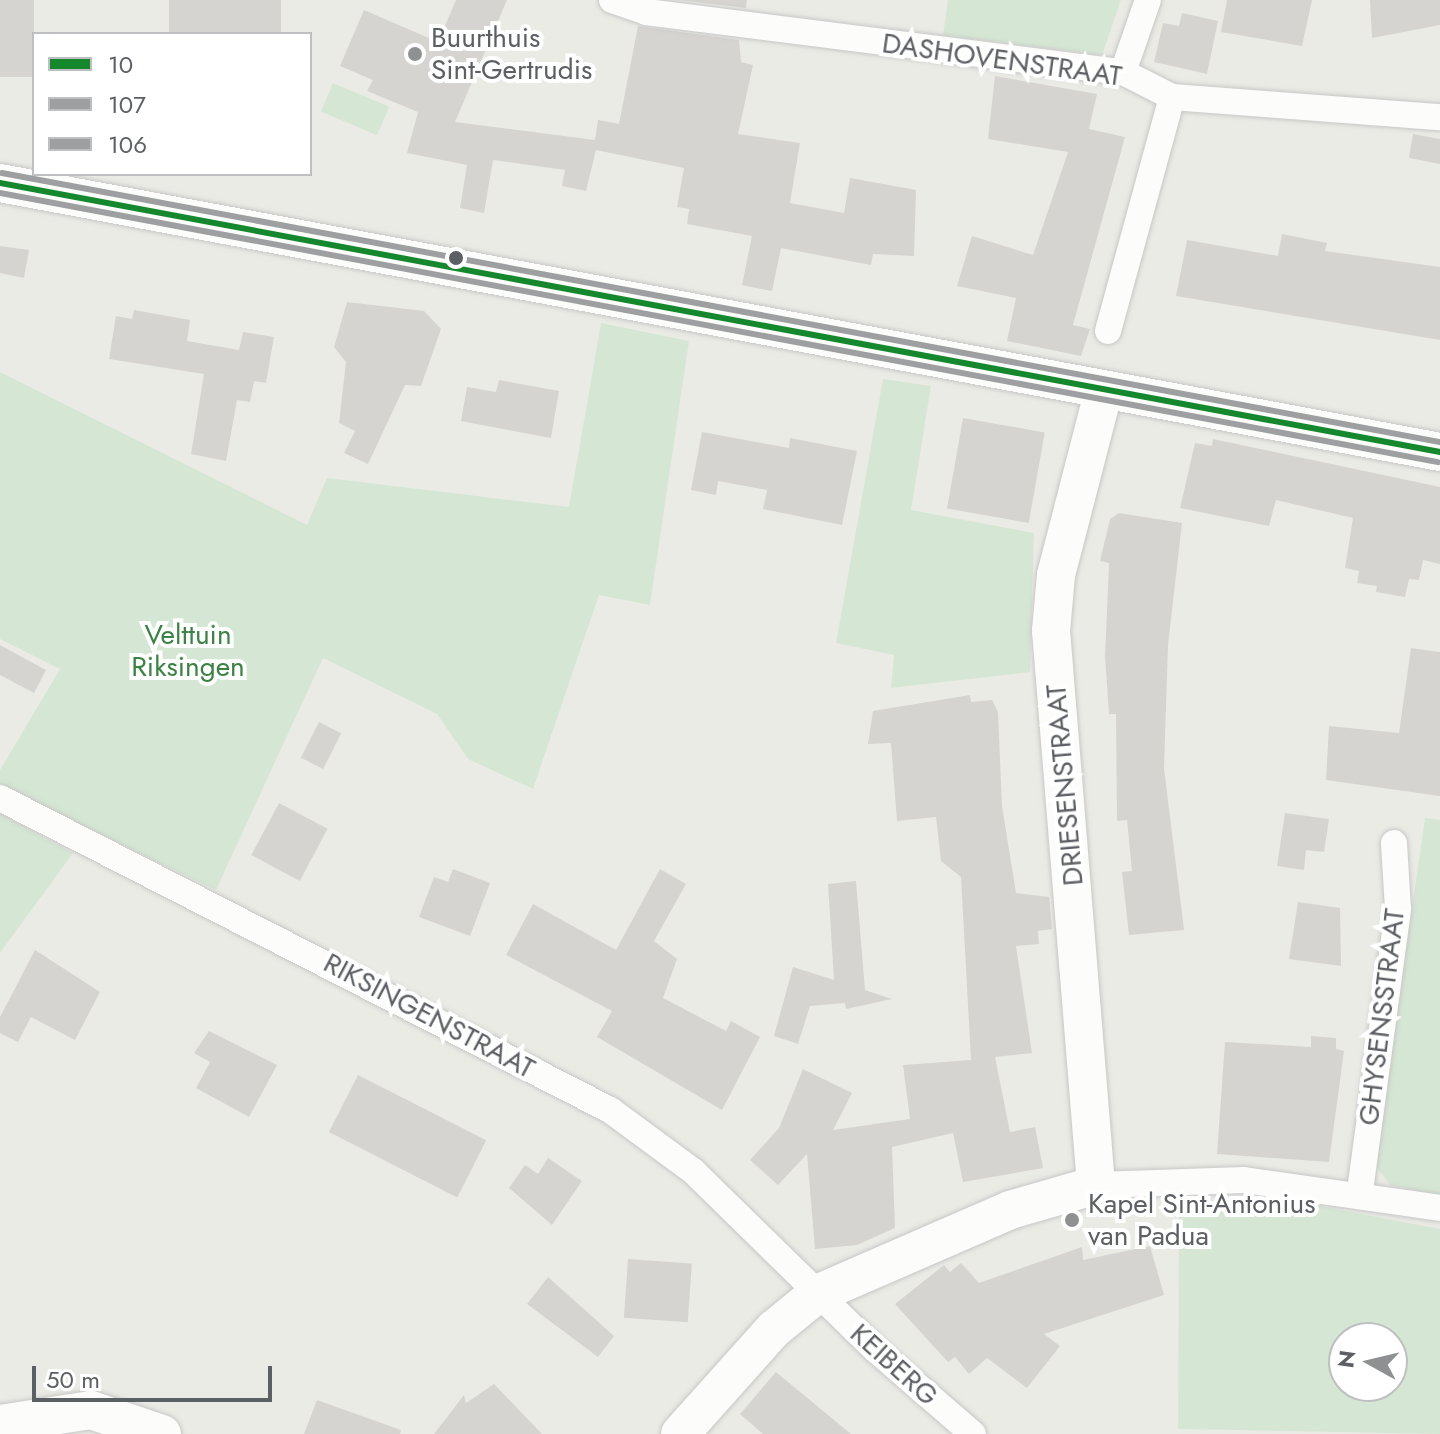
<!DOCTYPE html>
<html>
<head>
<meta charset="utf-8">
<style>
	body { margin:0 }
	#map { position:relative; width:1440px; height:1434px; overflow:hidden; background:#ebebe6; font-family:Jost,sans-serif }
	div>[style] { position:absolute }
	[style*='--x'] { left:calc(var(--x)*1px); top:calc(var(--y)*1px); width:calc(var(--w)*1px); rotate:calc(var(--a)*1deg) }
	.green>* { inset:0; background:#d5e7d4; transform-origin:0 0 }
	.building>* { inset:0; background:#d5d4d1; transform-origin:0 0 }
	.roads { filter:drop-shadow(0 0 2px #c7c7c7) drop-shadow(0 0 2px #c7c7c7) }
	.street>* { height:26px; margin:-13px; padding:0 13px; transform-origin:13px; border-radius:13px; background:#fcfcfb }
	.secondary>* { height:38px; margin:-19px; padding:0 19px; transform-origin:19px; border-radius:19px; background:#fcfcfb }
	.bus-1>* { height:6px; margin:-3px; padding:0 3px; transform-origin:3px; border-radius:3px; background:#15882e }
	.bus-2>* { height:6px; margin:-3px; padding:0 3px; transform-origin:3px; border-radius:3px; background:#9d9fa1 }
	.bus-3>* { height:6px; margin:-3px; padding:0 3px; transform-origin:3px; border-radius:3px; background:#9d9fa1 }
	.dots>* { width:22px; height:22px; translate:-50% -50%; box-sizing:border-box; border:4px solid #fff; border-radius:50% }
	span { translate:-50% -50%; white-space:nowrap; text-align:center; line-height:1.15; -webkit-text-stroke:8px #fff; paint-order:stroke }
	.poi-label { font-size:28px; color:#5c5f63 }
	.left { translate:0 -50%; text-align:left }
	.street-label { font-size:28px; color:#5c5f63 }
	.park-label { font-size:28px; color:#3d8245 }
	.legend { position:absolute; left:32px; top:32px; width:280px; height:144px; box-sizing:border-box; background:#fff; border:2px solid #bebfc1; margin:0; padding:10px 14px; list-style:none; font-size:24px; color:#5c5f63 }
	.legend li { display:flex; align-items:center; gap:16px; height:40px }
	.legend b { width:40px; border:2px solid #bebfc1 }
	.north { position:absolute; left:1328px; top:1322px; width:80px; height:80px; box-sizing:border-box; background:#fff; border:2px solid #bebfc1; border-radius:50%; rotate:278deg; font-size:22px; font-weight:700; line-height:32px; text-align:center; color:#5c5f63 }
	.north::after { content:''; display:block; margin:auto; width:28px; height:36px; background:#8e9091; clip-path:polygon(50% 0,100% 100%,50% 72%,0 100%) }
	.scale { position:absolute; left:32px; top:1366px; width:240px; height:36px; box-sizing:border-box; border:4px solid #5c5f63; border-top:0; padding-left:10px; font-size:24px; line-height:28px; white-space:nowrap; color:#5c5f63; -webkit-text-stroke:6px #fff; paint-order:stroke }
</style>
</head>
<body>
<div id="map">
	<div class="green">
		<div style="clip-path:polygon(948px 0,1121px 0,1102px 55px,943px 35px)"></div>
		<div style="left:333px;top:83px;width:61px;height:31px;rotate:23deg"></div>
		<div style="clip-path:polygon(601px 323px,689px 341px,650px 605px,599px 595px,533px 789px,468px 759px,437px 714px,323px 658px,216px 890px,0 786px,0 770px,60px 669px,0 639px,0 372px,307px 525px,327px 478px,569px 507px)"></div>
		<div style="clip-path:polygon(883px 379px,931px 386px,911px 510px,1034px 533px,1030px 672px,891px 688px,894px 655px,836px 643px)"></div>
		<div style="clip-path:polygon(0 813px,73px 853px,0 953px)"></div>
		<div style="clip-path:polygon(1425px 818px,1440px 820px,1440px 1195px,1390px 1185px,1375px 1165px)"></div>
		<div style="clip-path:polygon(evenodd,1179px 1198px,1314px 1205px,1440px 1229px,1440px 1434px,1178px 1429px,1179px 1198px,1392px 1338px,1392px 1386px,1344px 1386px,1344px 1338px,1392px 1338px)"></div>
	</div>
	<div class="building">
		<div style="left:0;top:0;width:34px;height:77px"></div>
		<div style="left:169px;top:0;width:112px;height:35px"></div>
		<div style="clip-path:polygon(456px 0,507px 0,455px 122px,595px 140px,598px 120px,619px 124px,638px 26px,739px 40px,741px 62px,753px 65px,738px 134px,800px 143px,790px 203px,844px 213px,850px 178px,916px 190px,914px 256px,873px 254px,871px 265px,781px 248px,772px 291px,742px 285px,752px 236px,687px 224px,689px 209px,677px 207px,684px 168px,596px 150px,586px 191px,562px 186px,565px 170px,493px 160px,484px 213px,460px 208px,467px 165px,407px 153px,418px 112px,367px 91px,373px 80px,340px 66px,364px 10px,438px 42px)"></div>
		<div style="clip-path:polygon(679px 0,747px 0,746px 8px)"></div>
		<div style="clip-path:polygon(1227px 0,1312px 0,1302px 46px,1221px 32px)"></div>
		<div style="clip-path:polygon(1370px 0,1440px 0,1440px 25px,1372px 38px)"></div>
		<div style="clip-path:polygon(1182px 13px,1218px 21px,1207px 74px,1154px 62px,1163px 23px,1179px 26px)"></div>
		<div style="clip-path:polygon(995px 76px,1097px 94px,1089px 129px,1125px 137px,1073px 325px,1090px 329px,1081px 356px,1007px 341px,1016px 298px,957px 286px,972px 236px,1033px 255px,1068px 152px,988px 139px)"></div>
		<div style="clip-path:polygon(1413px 134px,1440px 139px,1440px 164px,1409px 158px)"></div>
		<div style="clip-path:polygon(1282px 234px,1327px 243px,1325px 251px,1440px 267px,1440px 340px,1176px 296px,1187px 240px,1278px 256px)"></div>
		<div style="clip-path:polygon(0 246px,29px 250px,24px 278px,0 273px)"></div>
		<div style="clip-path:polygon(347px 302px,424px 311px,441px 329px,421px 386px,405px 385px,368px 464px,344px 453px,355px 431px,339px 423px,346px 362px,334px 347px)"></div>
		<div style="clip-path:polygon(134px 310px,190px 320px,187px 341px,239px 350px,243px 332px,274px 337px,266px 383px,254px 381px,250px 402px,237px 400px,226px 461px,191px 454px,204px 374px,109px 359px,116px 316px,132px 319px)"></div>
		<div style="clip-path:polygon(499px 380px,559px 391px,551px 438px,461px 421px,467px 387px,496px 392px)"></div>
		<div style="left:963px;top:418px;width:83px;height:92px;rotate:10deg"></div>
		<div style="clip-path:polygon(702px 432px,789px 448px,790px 438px,857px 451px,842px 525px,763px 509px,767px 490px,718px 481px,716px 495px,691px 490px)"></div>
		<div style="clip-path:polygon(1213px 439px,1440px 487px,1440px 564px,1423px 560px,1419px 580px,1409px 579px,1405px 597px,1376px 592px,1377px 586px,1357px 583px,1359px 571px,1345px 568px,1353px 518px,1276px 500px,1269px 526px,1180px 508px,1195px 443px,1212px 446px)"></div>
		<div style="clip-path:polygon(1119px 513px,1182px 523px,1168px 645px,1164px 768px,1184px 930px,1129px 935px,1122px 872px,1132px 871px,1127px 820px,1117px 821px,1116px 714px,1109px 714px,1105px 657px,1109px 563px,1100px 561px,1110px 519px)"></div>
		<div style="clip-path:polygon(0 645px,46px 670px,34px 693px,0 675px)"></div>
		<div style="clip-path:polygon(1411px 648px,1440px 652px,1440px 796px,1326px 780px,1329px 726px,1399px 733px)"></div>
		<div style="clip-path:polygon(970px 695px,971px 702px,992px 700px,998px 712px,1002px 806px,1016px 893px,1049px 897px,1052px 929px,1038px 931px,1039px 944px,1016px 946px,1032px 1053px,995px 1057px,1010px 1132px,1035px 1127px,1043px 1168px,963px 1182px,953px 1133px,892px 1147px,895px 1228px,857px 1245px,815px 1249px,807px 1154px,778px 1185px,750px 1160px,779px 1128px,803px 1069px,852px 1093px,833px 1130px,910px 1119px,903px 1065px,971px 1060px,961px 877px,941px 861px,936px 817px,897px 821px,891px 743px,868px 744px,873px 711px)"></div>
		<div style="left:319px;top:722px;width:25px;height:40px;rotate:27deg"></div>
		<div style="left:279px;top:803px;width:55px;height:59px;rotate:28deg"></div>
		<div style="clip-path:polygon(1285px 813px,1329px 819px,1324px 852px,1306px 850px,1304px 870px,1277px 866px)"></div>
		<div style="clip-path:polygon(453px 869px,490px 883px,470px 936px,419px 917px,434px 877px,448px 882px)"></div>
		<div style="clip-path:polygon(660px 869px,686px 884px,654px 941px,677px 959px,663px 998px,726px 1031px,731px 1021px,760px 1037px,722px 1110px,597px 1037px,612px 1011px,506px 955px,533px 904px,616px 950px)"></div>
		<div style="clip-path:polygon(856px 881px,865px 990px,892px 999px,846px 1009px,845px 1003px,810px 1006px,798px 1044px,774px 1036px,793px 967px,834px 980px,828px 884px)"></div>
		<div style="clip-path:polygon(1298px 902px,1340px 908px,1341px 966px,1289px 959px)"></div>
		<div style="clip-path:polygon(35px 950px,100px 992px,75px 1040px,31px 1017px,18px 1042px,0 1033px,0 1017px)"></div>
		<div style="clip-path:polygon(209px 1031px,277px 1065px,249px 1117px,196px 1088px,210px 1062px,194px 1053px)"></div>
		<div style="clip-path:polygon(1311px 1036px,1336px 1038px,1336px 1049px,1344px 1051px,1329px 1162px,1217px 1154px,1225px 1042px,1311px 1047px)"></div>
		<div style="left:358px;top:1075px;width:144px;height:64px;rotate:27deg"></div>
		<div style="clip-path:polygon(548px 1158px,582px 1181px,552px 1225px,509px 1188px,525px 1165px,538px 1174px)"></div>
		<div style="clip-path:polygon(1150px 1246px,1164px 1295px,1044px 1334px,1060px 1346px,1027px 1388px,987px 1358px,969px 1374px,955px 1357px,948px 1362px,895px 1304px,944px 1265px,950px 1272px,961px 1263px,979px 1283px,1082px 1247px,1083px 1260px)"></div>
		<div style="left:628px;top:1259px;width:64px;height:59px;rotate:4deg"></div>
		<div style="clip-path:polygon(548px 1277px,614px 1336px,598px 1357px,527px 1304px)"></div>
		<div style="clip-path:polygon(776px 1372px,851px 1434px,763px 1434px,740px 1414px)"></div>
		<div style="clip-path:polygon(494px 1384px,542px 1434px,434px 1434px,464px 1395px,466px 1403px)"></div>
		<div style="clip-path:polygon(317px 1400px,401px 1430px,400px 1434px,304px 1434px)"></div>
	</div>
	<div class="roads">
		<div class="street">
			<div style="--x:612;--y:0;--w:36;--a:19"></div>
			<div style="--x:646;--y:12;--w:481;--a:7.2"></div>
			<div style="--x:1123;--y:72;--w:55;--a:27"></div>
			<div style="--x:1172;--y:97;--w:269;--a:4.3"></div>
			<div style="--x:1123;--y:72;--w:76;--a:-70.9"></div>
			<div style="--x:1108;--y:331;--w:243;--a:-74.7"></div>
			<div style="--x:0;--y:798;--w:685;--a:27.09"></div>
			<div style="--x:610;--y:1110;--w:103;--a:36.3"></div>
			<div style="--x:693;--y:1171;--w:256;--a:44.4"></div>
			<div style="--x:876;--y:1350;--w:128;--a:40.9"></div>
			<div style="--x:1096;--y:1185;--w:148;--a:-1.9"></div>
			<div style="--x:1244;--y:1180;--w:198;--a:8.1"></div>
			<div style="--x:1360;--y:1191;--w:285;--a:-82.3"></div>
			<div style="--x:1398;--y:909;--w:66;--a:-93.5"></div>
		</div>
		<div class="secondary">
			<div style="--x:0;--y:183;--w:1465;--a:10.58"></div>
			<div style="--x:0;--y:1424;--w:92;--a:-8.7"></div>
			<div style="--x:91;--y:1410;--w:75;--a:18.7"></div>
			<div style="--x:680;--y:1434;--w:141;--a:-48.2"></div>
			<div style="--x:774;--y:1329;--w:55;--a:-39.1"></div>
			<div style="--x:817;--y:1294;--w:210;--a:-23.5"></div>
			<div style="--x:1010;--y:1210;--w:90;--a:-16.2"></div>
			<div style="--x:1096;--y:1185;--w:556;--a:-94.64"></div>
			<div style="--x:1051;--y:631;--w:56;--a:-84.9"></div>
			<div style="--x:1056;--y:575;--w:191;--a:-75.5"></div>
		</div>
	</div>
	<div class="bus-1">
		<div style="--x:0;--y:183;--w:1465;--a:10.58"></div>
	</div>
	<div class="bus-2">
		<div style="--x:0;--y:193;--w:1463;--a:10.6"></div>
	</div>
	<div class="bus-3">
		<div style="--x:2;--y:173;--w:1463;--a:10.6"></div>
	</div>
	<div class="dots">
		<div style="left:415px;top:54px;background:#8e9091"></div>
		<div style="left:456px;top:258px;background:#5c5f63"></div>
		<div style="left:1072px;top:1220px;background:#8e9091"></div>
	</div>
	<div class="poi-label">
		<span class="left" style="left:431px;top:54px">Buurthuis<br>Sint-Gertrudis</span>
		<span class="left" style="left:1088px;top:1220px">Kapel Sint-Antonius<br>van Padua</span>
	</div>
	<div class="street-label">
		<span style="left:1002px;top:60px;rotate:8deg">DASHOVENSTRAAT</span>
		<span style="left:1065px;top:785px;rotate:-95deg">DRIESENSTRAAT</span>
		<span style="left:429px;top:1016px;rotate:28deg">RIKSINGENSTRAAT</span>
		<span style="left:1382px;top:1017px;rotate:-83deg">GHYSENSSTRAAT</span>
		<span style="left:894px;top:1365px;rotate:42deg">KEIBERG</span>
	</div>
	<div class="park-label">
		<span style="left:188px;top:651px">Velttuin<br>Riksingen</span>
	</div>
	<ul class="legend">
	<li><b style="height:10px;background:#15882e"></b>10</li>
	<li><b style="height:10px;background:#9d9fa1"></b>107</li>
	<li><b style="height:10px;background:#9d9fa1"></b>106</li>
	</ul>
	<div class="north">N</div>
	<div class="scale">50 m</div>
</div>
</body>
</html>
